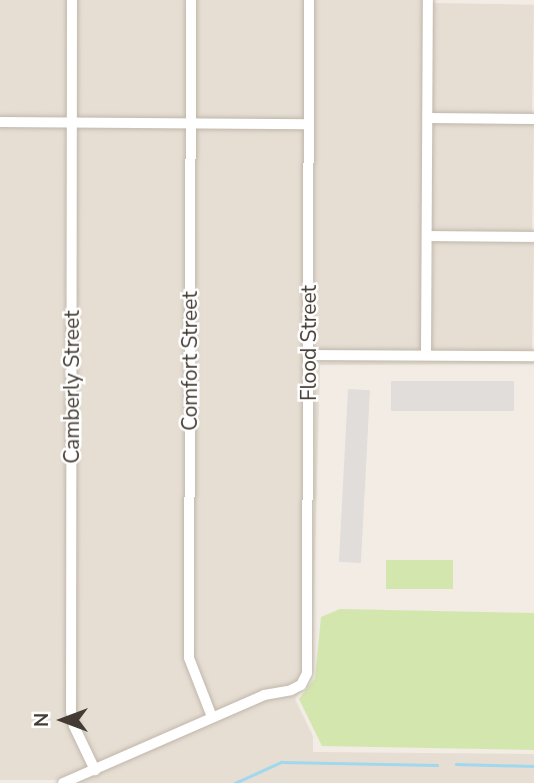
<!DOCTYPE html>
<html>
<head>
<meta charset="utf-8">
<style>
	body { margin:0 }
	#map { position:relative; width:534px; height:783px; overflow:hidden; background:#f2ece5; font-family:"Nunito Sans",sans-serif }
	div>[style] { position:absolute }
	[style*='--x'] { left:calc(var(--x)*1px); top:calc(var(--y)*1px); width:calc(var(--w)*1px); rotate:calc(var(--a)*1deg) }
	.residential>* { inset:0; background:#e6ded3; transform-origin:0 0 }
	.green>* { inset:0; background:#d3e6ae; transform-origin:0 0 }
	.parking>* { inset:0; background:#e0ddda; transform-origin:0 0 }
	.stream>* { height:2.5px; margin:-1.25px; padding:0 1.25px; transform-origin:1.25px; border-radius:1.25px; background:#a1d8ee }
	.roads { filter:drop-shadow(0 0 2px #c0b6aa) drop-shadow(0 0 2px #c0b6aa) }
	.minor>* { height:10px; margin:-5px; padding:0 5px; transform-origin:5px; border-radius:5px; background:#fff }
	span { translate:-50% -50%; white-space:nowrap; text-align:center; line-height:1.15; -webkit-text-stroke:5px #fff; paint-order:stroke }
	.street-label { font-size:21px; color:#443c34 }
	.north { position:absolute; left:28px; top:685px; width:70px; height:70px; -webkit-text-stroke:5px #fff; paint-order:stroke; rotate:270deg; font-size:19px; font-weight:700; line-height:28px; text-align:center; color:#443c34 }
	.north::after { content:''; display:block; margin:auto; width:24px; height:32px; background:#443c34; clip-path:polygon(50% 0,100% 100%,50% 72%,0 100%) }
</style>
</head>
<body>
<div id="map">
	<div class="residential">
		<div style="left:0;top:0;width:67px;height:118px"></div>
		<div style="left:77px;top:0;width:109px;height:119px"></div>
		<div style="left:196px;top:0;width:108px;height:120px"></div>
		<div style="left:314px;top:0;width:109px;height:351px"></div>
		<div style="left:433px;top:3px;width:101px;height:110px;rotate:1deg"></div>
		<div style="left:433px;top:122px;width:101px;height:110px;rotate:1deg"></div>
		<div style="clip-path:polygon(0 127px,67px 128px,66px 711px,89px 767px,58px 780px,0 780px)"></div>
		<div style="clip-path:polygon(77px 128px,186px 129px,184px 658px,206px 715px,98px 763px,79px 725px,76px 710px)"></div>
		<div style="clip-path:polygon(304px 128px,302px 672px,297px 682px,290px 686px,215px 711px,194px 658px,196px 129px)"></div>
		<div style="left:433px;top:241px;width:101px;height:110px;rotate:1deg"></div>
		<div style="clip-path:polygon(315px 360px,534px 360px,534px 364px,320px 365px,312px 667px)"></div>
		<div style="clip-path:polygon(300px 691px,295px 699px,313px 736px,313px 752px,534px 754px,534px 783px,77px 783px,266px 699px)"></div>
	</div>
	<div class="green">
		<div style="left:386px;top:560px;width:67px;height:29px"></div>
		<div style="clip-path:polygon(340px 609px,534px 613px,534px 750px,322px 746px,299px 699px,315px 678px,321px 617px)"></div>
	</div>
	<div class="parking">
		<div style="left:391px;top:381px;width:123px;height:30px"></div>
		<div style="left:348px;top:389px;width:22px;height:173px;rotate:3deg"></div>
	</div>
	<div class="stream">
		<div style="--x:456;--y:764;--w:78;--a:1.5"></div>
		<div style="--x:235;--y:783;--w:51;--a:-24.5"></div>
		<div style="--x:281;--y:762;--w:156;--a:1.1"></div>
	</div>
	<div class="roads">
		<div class="minor">
			<div style="--x:72;--y:0;--w:711;--a:90.08"></div>
			<div style="--x:71;--y:711;--w:15;--a:79"></div>
			<div style="--x:74;--y:726;--w:49;--a:64.5"></div>
			<div style="--x:191;--y:0;--w:658;--a:90.17"></div>
			<div style="--x:189;--y:658;--w:63;--a:68.7"></div>
			<div style="--x:428;--y:118;--w:106;--a:0.5"></div>
			<div style="--x:0;--y:122;--w:309;--a:0.4"></div>
			<div style="--x:428;--y:236;--w:106;--a:0.5"></div>
			<div style="--x:310;--y:355;--w:224;--a:0.3"></div>
			<div style="--x:426;--y:355;--w:355;--a:-89.7"></div>
			<div style="--x:63;--y:783;--w:219;--a:-23.6"></div>
			<div style="--x:264;--y:695;--w:27;--a:-10"></div>
			<div style="--x:291;--y:690;--w:11;--a:-27"></div>
			<div style="--x:301;--y:685;--w:13;--a:-63"></div>
			<div style="--x:307;--y:673;--w:673;--a:-89.83"></div>
		</div>
	</div>
	<div class="street-label">
		<span style="left:309px;top:343px;rotate:-90deg">Flood Street</span>
		<span style="left:190px;top:361px;rotate:-90deg">Comfort Street</span>
		<span style="left:72px;top:387px;rotate:-90deg">Camberly Street</span>
	</div>
	<div class="north">N</div>
</div>
</body>
</html>
